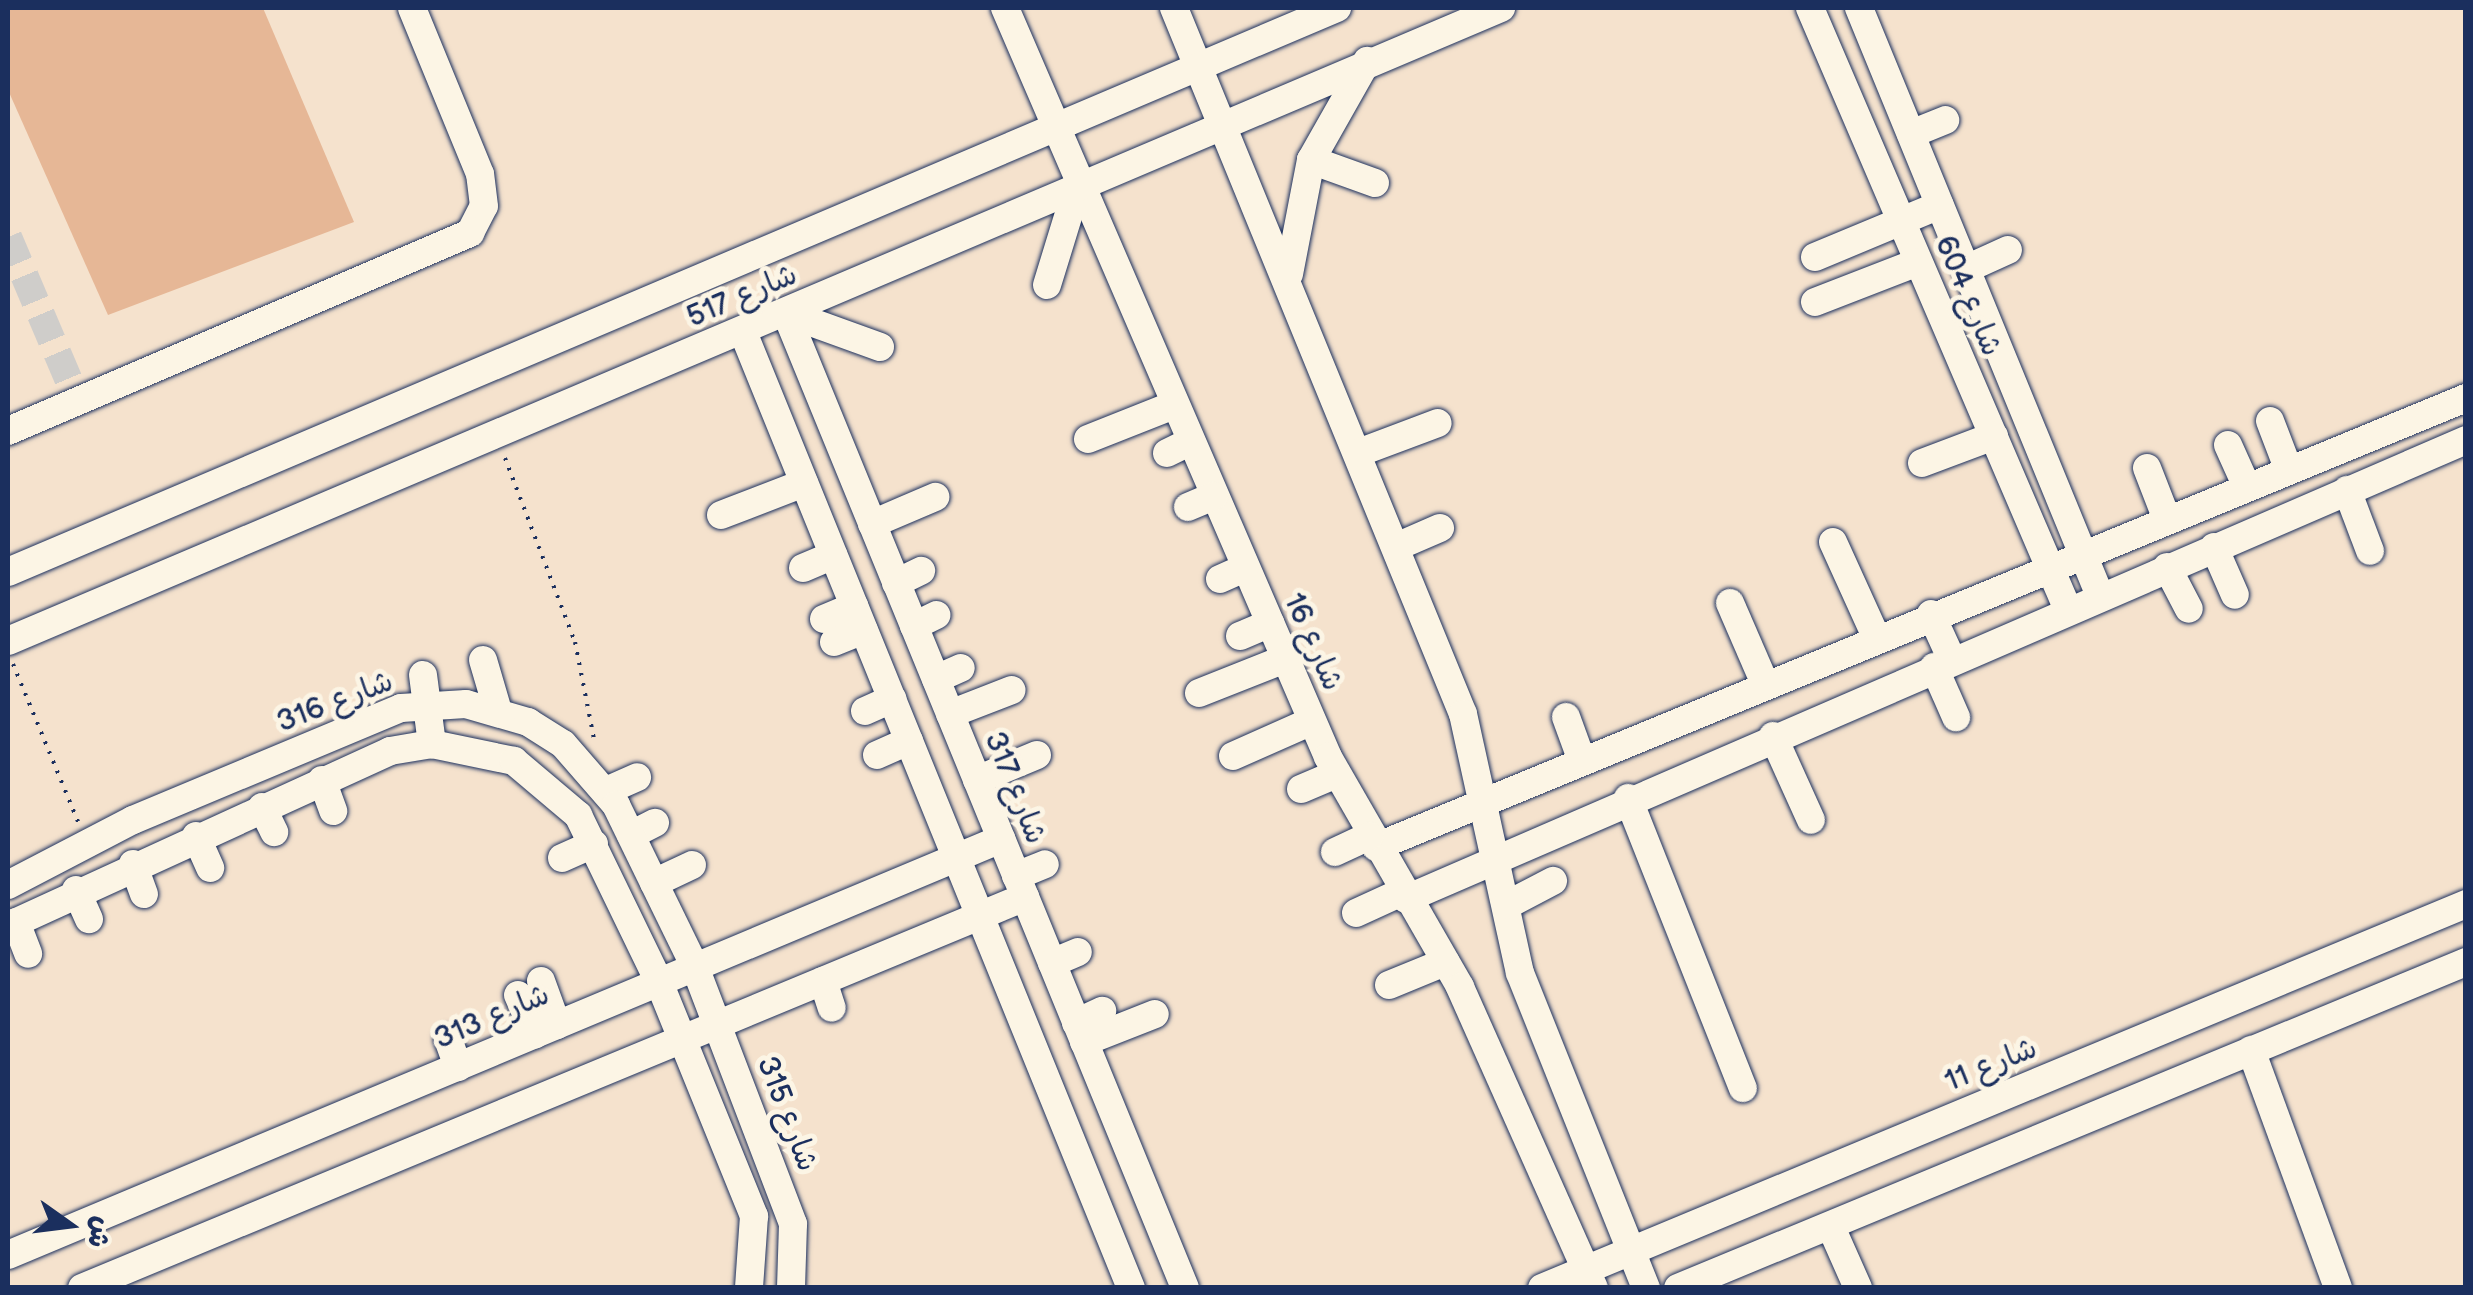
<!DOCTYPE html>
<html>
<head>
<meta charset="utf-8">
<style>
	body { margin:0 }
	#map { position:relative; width:2473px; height:1295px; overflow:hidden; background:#fcf5e5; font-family:"Balsamiq Sans","Playpen Sans Arabic",sans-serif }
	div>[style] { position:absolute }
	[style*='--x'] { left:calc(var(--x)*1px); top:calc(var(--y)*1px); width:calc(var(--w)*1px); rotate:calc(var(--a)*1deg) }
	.built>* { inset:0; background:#f5e2cd; transform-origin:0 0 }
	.building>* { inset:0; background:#e6b796 }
	.minor-tunnel>* { height:28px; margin-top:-14px; transform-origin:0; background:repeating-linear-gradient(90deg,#cfcdca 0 28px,transparent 0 42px) }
	.path>* { height:4px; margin-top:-2px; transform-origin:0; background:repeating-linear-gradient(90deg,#1b2f5e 0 2.5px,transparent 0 10.5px) }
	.roads { filter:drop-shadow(0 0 2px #1b2f5e) drop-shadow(0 0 2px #1b2f5e) }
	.minor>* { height:28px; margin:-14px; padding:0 14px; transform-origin:14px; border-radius:14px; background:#fcf5e5 }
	span { translate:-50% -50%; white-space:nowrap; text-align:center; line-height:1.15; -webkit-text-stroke:10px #fcf5e5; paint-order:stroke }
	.street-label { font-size:30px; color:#1b2f5e }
	.frame { position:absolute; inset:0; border:10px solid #1b2f5e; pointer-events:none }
	.north { position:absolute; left:20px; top:1175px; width:100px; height:100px; -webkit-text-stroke:8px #fcf5e5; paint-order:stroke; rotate:104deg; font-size:28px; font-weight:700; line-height:40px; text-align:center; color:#1b2f5e }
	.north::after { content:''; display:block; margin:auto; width:35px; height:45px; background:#1b2f5e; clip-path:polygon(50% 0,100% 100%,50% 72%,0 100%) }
</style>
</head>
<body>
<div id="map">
	<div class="built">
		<div style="left:8px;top:8px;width:2457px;height:1280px"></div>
	</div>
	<div class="building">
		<div style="clip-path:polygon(8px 8px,263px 8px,354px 222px,108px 315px,8px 90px)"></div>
	</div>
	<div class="minor-tunnel">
		<div style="--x:8;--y:237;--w:179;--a:67"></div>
	</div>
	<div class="path">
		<div style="--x:505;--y:458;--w:197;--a:69.2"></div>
		<div style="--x:575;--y:642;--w:99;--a:78.9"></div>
		<div style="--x:13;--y:664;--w:171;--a:67.6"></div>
	</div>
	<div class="roads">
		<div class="minor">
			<div style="--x:1005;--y:8;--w:816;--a:66.67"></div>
			<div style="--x:1328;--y:757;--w:265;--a:60.1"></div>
			<div style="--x:1460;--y:987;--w:329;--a:66"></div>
			<div style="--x:1174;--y:8;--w:763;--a:67.74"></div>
			<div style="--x:1463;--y:714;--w:265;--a:77.6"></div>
			<div style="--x:1520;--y:973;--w:339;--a:68.2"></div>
			<div style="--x:1810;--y:8;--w:655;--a:66.8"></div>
			<div style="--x:1859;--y:8;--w:635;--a:67.71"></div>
			<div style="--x:1911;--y:134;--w:37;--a:-22"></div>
			<div style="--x:1311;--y:160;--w:68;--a:19.8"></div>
			<div style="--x:1815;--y:257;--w:135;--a:-22.6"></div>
			<div style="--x:1966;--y:269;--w:46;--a:-24.3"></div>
			<div style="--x:1289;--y:274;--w:116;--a:-79.1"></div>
			<div style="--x:1311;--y:160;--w:114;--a:-60.5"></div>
			<div style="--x:1047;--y:285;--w:106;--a:-72.9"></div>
			<div style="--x:1815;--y:302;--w:110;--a:-21.2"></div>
			<div style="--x:786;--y:313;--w:1053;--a:67.74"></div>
			<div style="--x:786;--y:313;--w:100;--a:19.9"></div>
			<div style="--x:743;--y:332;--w:1032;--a:67.91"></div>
			<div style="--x:2270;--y:421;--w:50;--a:69"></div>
			<div style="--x:8;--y:431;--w:503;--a:-23.2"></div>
			<div style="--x:470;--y:233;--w:30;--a:-63"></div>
			<div style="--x:484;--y:206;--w:32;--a:-97"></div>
			<div style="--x:480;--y:174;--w:179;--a:-112.3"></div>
			<div style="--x:1088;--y:439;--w:92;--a:-21.6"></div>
			<div style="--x:2228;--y:445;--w:44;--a:65.8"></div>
			<div style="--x:1167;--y:453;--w:25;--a:-26"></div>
			<div style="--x:1358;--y:453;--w:85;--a:-20.6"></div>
			<div style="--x:1922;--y:463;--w:77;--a:-20.6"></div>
			<div style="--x:2147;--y:468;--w:53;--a:68.8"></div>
			<div style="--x:2347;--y:490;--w:65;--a:69.3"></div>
			<div style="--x:1188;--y:507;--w:28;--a:-23"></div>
			<div style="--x:721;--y:515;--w:89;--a:-21.1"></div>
			<div style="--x:872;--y:524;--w:69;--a:-23.2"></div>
			<div style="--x:1833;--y:542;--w:104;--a:65.6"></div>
			<div style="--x:1396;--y:547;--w:48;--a:-23.4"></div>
			<div style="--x:2214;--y:547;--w:52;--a:66.4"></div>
			<div style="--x:2167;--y:567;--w:47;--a:62.4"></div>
			<div style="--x:803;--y:568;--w:33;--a:-23"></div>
			<div style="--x:8;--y:572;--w:1444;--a:-23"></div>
			<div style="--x:1220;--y:579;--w:27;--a:-24"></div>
			<div style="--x:896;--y:583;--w:28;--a:-26"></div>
			<div style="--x:1730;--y:603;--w:88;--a:66.6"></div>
			<div style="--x:1931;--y:614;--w:51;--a:65.5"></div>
			<div style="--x:824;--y:619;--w:33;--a:-23"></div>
			<div style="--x:914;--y:626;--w:25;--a:-26"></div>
			<div style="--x:1240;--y:636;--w:33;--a:-23"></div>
			<div style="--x:8;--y:641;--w:1622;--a:-22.98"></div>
			<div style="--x:834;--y:642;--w:32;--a:-22"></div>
			<div style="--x:483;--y:660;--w:53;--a:73.6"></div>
			<div style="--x:1934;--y:667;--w:55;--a:66.3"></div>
			<div style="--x:423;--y:675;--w:70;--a:82.6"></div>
			<div style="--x:936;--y:679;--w:27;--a:-24"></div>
			<div style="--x:1199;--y:693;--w:92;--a:-21.6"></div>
			<div style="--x:865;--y:711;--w:30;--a:-24"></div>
			<div style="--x:950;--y:714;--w:66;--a:-21.2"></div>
			<div style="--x:1566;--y:717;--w:47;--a:70"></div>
			<div style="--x:1773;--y:736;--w:92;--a:65.7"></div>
			<div style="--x:877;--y:755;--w:35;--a:-24"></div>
			<div style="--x:1233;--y:756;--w:86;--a:-23.9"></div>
			<div style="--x:322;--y:780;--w:33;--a:70"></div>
			<div style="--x:977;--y:780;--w:65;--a:-22.6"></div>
			<div style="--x:1301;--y:789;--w:39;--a:-23"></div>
			<div style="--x:606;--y:791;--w:34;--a:-24"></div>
			<div style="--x:1628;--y:798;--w:312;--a:68.4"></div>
			<div style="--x:262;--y:807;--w:28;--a:64"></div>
			<div style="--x:631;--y:835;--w:27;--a:-27"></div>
			<div style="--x:196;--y:836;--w:35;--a:66"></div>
			<div style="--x:1376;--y:847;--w:1179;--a:-22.39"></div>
			<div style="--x:1335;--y:852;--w:38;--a:-25"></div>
			<div style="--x:562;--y:858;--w:35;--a:-24"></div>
			<div style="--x:133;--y:864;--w:32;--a:70"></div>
			<div style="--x:1016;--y:876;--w:31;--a:-22"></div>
			<div style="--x:654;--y:883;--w:42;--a:-25.3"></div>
			<div style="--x:8;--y:885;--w:141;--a:-27.5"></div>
			<div style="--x:133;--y:820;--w:290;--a:-22.7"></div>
			<div style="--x:401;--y:708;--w:65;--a:-3.5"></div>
			<div style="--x:466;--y:704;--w:65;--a:16.2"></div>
			<div style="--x:528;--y:722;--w:41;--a:32.2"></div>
			<div style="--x:563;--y:744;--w:81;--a:49"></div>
			<div style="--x:616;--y:805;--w:180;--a:64"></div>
			<div style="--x:695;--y:967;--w:275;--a:69.1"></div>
			<div style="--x:793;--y:1224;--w:64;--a:91.8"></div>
			<div style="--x:76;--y:890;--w:32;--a:66"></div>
			<div style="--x:1406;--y:899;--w:1155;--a:-23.41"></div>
			<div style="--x:1507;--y:905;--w:52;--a:-27.6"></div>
			<div style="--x:1356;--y:913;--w:51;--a:-24.5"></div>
			<div style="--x:16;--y:922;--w:34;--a:69"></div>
			<div style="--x:8;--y:926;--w:420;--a:-24.6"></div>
			<div style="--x:390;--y:751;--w:43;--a:-9.5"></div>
			<div style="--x:432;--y:744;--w:84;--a:11.7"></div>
			<div style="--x:514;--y:761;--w:84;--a:40.2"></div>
			<div style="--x:578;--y:815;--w:186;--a:64.1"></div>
			<div style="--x:659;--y:982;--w:253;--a:67.9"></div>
			<div style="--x:754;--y:1216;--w:72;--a:94"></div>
			<div style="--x:1052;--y:963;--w:28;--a:-23"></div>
			<div style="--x:541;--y:981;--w:47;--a:70"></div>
			<div style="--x:823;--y:981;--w:28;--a:72"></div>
			<div style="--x:1389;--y:985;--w:61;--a:-22.3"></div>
			<div style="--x:518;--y:995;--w:43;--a:66.4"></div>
			<div style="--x:1076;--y:1023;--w:29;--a:-25"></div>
			<div style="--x:448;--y:1039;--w:30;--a:70"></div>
			<div style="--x:1084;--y:1042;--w:76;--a:-21.5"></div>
			<div style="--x:2251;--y:1050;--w:253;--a:69.9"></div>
			<div style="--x:1831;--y:1227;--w:67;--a:66.1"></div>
			<div style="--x:8;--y:1255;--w:1077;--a:-22.73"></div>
			<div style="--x:82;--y:1288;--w:1021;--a:-22.52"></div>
			<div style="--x:1542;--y:1288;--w:1001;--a:-22.57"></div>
			<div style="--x:1678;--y:1288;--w:853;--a:-22.48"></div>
		</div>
	</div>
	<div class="street-label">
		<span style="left:742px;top:296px;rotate:-23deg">شارع 517</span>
		<span style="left:1968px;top:296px;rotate:67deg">شارع 604</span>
		<span style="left:1313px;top:642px;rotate:66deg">شارع 16</span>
		<span style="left:335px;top:702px;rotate:-21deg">شارع 316</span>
		<span style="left:1015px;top:788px;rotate:68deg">شارع 317</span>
		<span style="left:492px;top:1017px;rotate:-23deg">شارع 313</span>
		<span style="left:1991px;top:1065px;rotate:-22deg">شارع 11</span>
		<span style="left:787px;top:1114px;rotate:69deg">شارع 315</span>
	</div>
	<div class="frame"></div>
	<div class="north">ش</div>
</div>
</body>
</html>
